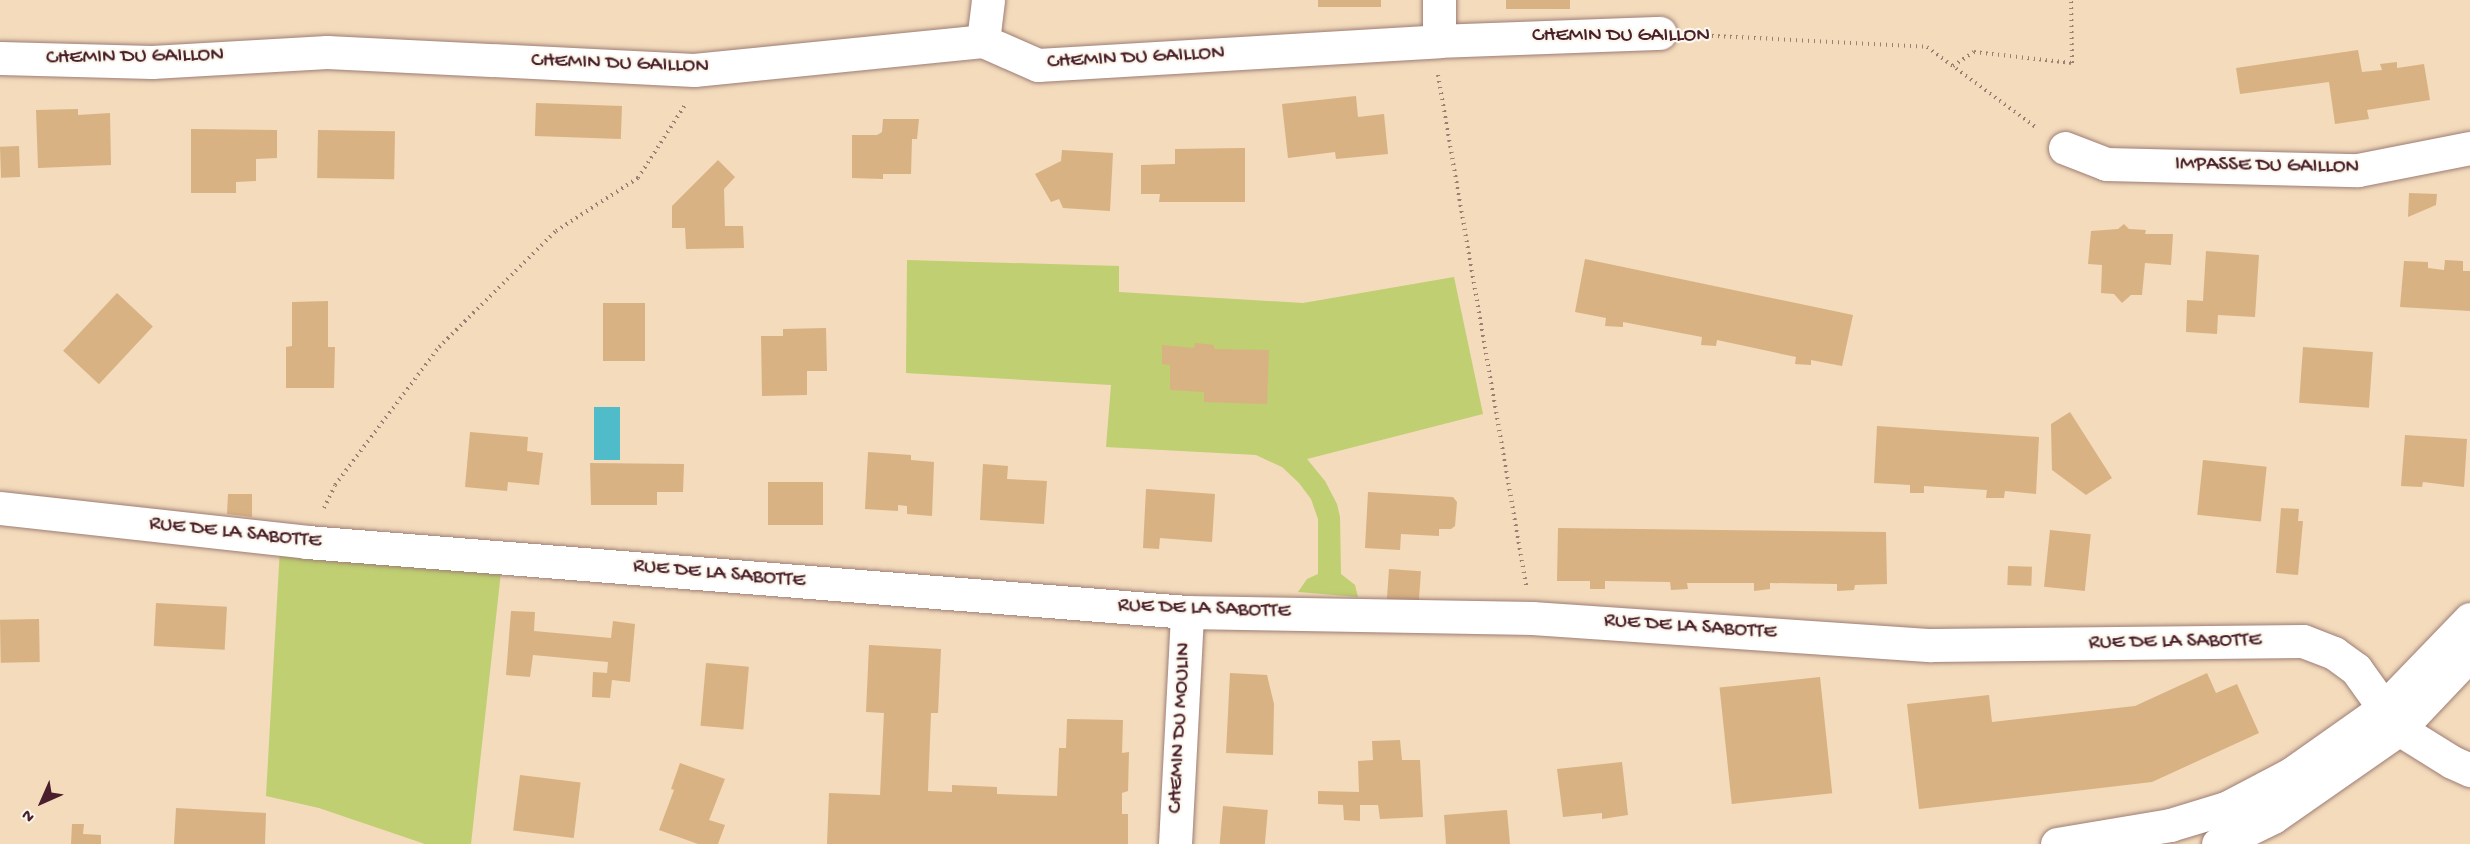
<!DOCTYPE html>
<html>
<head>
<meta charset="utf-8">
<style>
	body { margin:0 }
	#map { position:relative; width:2470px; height:844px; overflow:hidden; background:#f3dbbc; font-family:"Gochi Hand",sans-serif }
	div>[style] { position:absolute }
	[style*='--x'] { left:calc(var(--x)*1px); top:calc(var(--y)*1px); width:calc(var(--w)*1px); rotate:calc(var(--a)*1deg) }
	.green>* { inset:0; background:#bfcf71 }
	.water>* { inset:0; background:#50bcca; transform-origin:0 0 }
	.building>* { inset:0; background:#d8b282; transform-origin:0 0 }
	.path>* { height:4px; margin-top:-2px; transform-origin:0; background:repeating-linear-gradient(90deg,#9e7d74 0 1.5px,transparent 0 6px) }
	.roads { filter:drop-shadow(0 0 2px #9e7d74) drop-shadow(0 0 2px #9e7d74) }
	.minor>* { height:33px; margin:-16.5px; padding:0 16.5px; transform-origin:16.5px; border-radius:16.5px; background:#fff }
	.tertiary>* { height:33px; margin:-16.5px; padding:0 16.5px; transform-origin:16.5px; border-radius:16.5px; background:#fff }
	span { translate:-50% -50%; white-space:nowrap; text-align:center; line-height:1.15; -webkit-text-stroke:4.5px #fbf7ec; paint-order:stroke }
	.street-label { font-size:21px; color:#4a1f2b }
	.north { position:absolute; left:12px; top:772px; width:60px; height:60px; -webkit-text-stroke:4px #fbf7ec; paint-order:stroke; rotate:225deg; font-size:16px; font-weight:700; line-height:24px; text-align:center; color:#4a1f2b }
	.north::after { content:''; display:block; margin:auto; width:21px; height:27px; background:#4a1f2b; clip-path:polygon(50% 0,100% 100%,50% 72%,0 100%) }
</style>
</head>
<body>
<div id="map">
	<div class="green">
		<div style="clip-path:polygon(907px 260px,1119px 266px,1119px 292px,1303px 303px,1454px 277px,1483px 414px,1307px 459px,1325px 481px,1337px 504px,1340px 517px,1341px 574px,1355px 585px,1358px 597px,1298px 592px,1307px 579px,1318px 574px,1318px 519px,1311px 499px,1299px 483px,1282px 467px,1256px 455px,1106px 447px,1111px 385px,906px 373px)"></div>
		<div style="clip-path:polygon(280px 548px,501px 572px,471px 844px,425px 844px,319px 808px,266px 796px)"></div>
	</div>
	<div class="water">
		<div style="left:594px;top:407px;width:26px;height:53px"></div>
	</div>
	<div class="building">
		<div style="left:1318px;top:0;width:63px;height:7px"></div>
		<div style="left:1506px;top:0;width:64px;height:9px"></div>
		<div style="clip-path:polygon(2358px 50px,2362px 72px,2382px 70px,2380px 64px,2397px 62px,2397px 68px,2424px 64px,2430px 100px,2367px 110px,2369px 119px,2335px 124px,2329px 82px,2240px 94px,2236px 68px)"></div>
		<div style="clip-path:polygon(1356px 96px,1358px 117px,1384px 114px,1388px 154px,1336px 159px,1335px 152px,1288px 158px,1282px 104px)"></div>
		<div style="left:536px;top:103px;width:86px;height:33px;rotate:2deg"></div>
		<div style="clip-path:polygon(78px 109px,78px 115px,110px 113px,111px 165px,38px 168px,36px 110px)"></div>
		<div style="clip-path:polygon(883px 119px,919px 119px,917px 139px,912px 139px,911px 174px,883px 174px,883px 179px,852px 178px,852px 135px,877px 135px,882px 132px)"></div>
		<div style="clip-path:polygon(191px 129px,277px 130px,277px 158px,256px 159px,256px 181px,236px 182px,236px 193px,191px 193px)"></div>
		<div style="left:318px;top:130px;width:77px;height:48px;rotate:1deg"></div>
		<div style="left:19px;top:146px;width:31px;height:19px;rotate:88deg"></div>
		<div style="clip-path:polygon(1245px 148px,1245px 202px,1159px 202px,1160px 194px,1141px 194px,1141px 165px,1175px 164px,1175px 149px)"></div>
		<div style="clip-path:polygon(1062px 150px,1113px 153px,1110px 211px,1063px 208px,1059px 199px,1051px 202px,1035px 174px,1061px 161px)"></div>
		<div style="clip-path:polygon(718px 160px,735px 177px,724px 189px,725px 226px,743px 226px,744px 248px,686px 249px,685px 228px,672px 228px,672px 206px)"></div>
		<div style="clip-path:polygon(2409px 193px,2437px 194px,2436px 205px,2408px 217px)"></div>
		<div style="clip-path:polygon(2124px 224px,2129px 229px,2146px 230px,2145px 234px,2173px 234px,2171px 265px,2145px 263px,2142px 295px,2131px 295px,2122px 303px,2114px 294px,2101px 293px,2102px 265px,2088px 264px,2091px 231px,2118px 229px)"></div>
		<div style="clip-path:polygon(2206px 251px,2259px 255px,2255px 317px,2218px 315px,2217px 334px,2186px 332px,2187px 300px,2203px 301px)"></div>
		<div style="clip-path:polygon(1585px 259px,1853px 315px,1842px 366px,1811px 360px,1811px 365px,1795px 364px,1796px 357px,1717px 340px,1716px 346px,1701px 345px,1702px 337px,1623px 322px,1623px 327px,1605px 326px,1606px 318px,1575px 312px)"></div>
		<div style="clip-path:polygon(2445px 260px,2463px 261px,2463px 271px,2470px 271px,2470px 311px,2400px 307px,2404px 261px,2428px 262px,2428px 268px,2444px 270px)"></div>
		<div style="left:117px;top:293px;width:49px;height:79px;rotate:43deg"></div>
		<div style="clip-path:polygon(328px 301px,328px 347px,335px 347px,334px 388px,286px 388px,286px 347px,292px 346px,292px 302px)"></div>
		<div style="left:603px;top:303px;width:42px;height:58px"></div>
		<div style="clip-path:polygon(826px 328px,827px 371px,807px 371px,807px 395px,762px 396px,761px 336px,783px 336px,783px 329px)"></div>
		<div style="clip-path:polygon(1195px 343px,1214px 345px,1214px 349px,1269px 350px,1267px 404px,1204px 402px,1204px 392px,1170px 390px,1170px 365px,1162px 364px,1162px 345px,1194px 348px)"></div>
		<div style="left:2303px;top:347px;width:70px;height:56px;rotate:4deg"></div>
		<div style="clip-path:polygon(2070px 412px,2112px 478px,2086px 495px,2052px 470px,2051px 424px)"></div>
		<div style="clip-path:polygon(1877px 426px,2039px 437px,2036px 494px,2005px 491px,2004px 498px,1986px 498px,1987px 490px,1924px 486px,1924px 493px,1910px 493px,1910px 485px,1874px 483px)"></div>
		<div style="clip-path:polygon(470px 432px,528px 437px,527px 451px,543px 453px,539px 485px,508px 482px,507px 491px,465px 487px)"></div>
		<div style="clip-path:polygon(2405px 435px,2467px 439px,2464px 487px,2423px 482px,2422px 487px,2401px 486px)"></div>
		<div style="clip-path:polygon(868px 452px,911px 455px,911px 460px,934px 462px,932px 516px,907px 514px,907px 506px,898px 505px,898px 511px,865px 509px)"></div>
		<div style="left:2203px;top:460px;width:64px;height:55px;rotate:6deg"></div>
		<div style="clip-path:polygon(590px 463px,684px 464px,683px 492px,657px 492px,657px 505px,591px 505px)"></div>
		<div style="clip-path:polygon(983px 464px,1008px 466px,1007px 479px,1047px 481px,1044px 524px,980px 520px)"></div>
		<div style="left:768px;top:482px;width:55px;height:43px"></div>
		<div style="clip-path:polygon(1146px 489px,1215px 494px,1212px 542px,1160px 538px,1159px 549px,1143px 548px)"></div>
		<div style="clip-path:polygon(1368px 492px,1453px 497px,1457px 502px,1455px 526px,1451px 529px,1439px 529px,1439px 536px,1401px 534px,1400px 550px,1365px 548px)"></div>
		<div style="clip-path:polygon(228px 494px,252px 494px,252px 517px,227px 514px)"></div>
		<div style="clip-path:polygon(2281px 508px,2299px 509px,2298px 521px,2303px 521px,2298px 575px,2276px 573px)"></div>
		<div style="clip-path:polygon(1558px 528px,1886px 532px,1887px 584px,1855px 585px,1854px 590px,1837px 591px,1837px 584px,1770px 583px,1770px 589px,1754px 591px,1754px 583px,1687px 583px,1688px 589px,1671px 590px,1670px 582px,1605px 581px,1605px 589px,1590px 589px,1590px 581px,1557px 581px)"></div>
		<div style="left:2050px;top:530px;width:41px;height:57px;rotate:6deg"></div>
		<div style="left:2008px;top:566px;width:24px;height:19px;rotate:2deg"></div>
		<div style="left:1389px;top:569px;width:32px;height:30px;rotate:4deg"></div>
		<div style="left:156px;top:603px;width:71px;height:43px;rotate:3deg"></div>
		<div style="clip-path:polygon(511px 611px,535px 612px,534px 631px,611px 638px,613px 621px,635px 624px,630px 682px,612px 680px,610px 698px,592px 697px,593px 672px,607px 673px,608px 662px,533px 655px,530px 677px,506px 675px)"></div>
		<div style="left:39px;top:619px;width:43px;height:39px;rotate:89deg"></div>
		<div style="clip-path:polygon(869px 645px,941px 649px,938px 713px,931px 713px,928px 791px,952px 792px,952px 785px,997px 787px,997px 794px,1057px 796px,1059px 748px,1066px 748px,1067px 719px,1123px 720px,1122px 753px,1129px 752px,1128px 791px,1122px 793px,1122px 814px,1128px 814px,1128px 844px,827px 844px,829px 793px,880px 795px,884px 713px,866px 712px)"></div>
		<div style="left:706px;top:663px;width:43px;height:63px;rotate:5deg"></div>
		<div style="clip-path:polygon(1230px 673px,1267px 675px,1274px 704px,1273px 755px,1226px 753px)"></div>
		<div style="clip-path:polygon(2207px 673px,2216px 693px,2237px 684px,2259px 733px,2152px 782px,1919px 809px,1907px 704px,1989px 695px,1992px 722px,2135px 706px)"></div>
		<div style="left:1820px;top:677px;width:117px;height:101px;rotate:84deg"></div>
		<div style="clip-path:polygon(1400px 740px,1402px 760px,1420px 760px,1423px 817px,1380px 819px,1378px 805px,1360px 805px,1360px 821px,1344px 820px,1343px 805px,1318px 804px,1318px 791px,1359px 792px,1358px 761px,1373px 760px,1372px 741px)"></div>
		<div style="clip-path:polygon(1622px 762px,1628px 815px,1602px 819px,1602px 813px,1563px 817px,1557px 769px)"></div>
		<div style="clip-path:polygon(680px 763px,725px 779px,709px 820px,725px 825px,718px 844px,698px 844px,659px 830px,674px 790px,671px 789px)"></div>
		<div style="left:520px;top:775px;width:61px;height:56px;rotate:7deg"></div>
		<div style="left:1223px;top:806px;width:45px;height:38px;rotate:5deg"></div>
		<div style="clip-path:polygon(176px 808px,266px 813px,265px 844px,174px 844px)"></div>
		<div style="clip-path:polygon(1507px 810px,1510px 844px,1446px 844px,1444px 815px)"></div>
		<div style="clip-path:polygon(72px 824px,84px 824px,83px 834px,101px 835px,101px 844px,71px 844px)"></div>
	</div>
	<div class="path">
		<div style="--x:1694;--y:35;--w:233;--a:2.9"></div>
		<div style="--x:1927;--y:47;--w:137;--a:36.4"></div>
		<div style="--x:1953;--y:66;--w:25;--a:-34"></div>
		<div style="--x:1974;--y:52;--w:99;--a:6.4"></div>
		<div style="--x:2072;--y:63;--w:63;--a:-90.9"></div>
		<div style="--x:1438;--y:75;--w:518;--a:80.21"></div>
		<div style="--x:324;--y:508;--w:25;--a:-64"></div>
		<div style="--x:335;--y:485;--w:173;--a:-53"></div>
		<div style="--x:439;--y:347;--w:165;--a:-44.8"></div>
		<div style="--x:556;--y:231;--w:98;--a:-32.9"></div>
		<div style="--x:638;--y:178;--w:87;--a:-57.2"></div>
	</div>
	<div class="roads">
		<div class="minor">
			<div style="--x:983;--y:41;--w:41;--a:-83"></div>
			<div style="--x:1439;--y:41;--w:41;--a:-90"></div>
			<div style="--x:0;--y:58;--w:152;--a:1.5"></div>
			<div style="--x:152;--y:62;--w:175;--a:-3.3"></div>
			<div style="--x:327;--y:52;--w:367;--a:2.8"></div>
			<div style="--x:694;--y:70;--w:290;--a:-5.7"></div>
			<div style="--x:983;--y:41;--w:60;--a:23.6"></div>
			<div style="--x:1038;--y:65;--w:402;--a:-3.4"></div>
			<div style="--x:1439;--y:41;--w:221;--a:-2.1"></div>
			<div style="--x:2065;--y:148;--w:44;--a:21.3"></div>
			<div style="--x:2106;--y:164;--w:252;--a:1.4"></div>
			<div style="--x:2358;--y:170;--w:114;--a:-11.1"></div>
			<div style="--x:0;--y:508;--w:309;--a:6.3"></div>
			<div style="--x:307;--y:542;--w:883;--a:4.55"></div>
			<div style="--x:1187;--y:612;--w:345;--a:1"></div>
			<div style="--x:1532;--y:618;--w:400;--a:3.9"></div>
			<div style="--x:1931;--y:645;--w:372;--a:-0.6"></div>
			<div style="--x:2303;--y:641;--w:33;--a:21"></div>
			<div style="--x:2334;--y:653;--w:27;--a:36"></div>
			<div style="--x:2356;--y:669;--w:74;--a:54.4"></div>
			<div style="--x:2399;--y:729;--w:62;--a:31.9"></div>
			<div style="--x:2452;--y:762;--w:20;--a:24"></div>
			<div style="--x:1175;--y:844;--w:232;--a:-87"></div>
		</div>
		<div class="tertiary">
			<div style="--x:2057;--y:844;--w:115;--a:-9.5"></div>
			<div style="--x:2170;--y:825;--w:59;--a:-16.9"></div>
			<div style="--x:2226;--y:808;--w:73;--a:-27.6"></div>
			<div style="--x:2291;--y:774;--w:113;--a:-35.2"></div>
			<div style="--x:2383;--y:709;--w:125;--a:-46"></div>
			<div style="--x:2218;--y:844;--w:61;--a:-26.1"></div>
			<div style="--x:2273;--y:817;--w:154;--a:-34.9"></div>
			<div style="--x:2399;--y:729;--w:103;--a:-46.6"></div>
		</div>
	</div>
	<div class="street-label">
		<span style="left:1621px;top:37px">CHEMIN DU GAILLON</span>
		<span style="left:135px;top:58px;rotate:-1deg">CHEMIN DU GAILLON</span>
		<span style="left:1136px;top:59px;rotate:-3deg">CHEMIN DU GAILLON</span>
		<span style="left:620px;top:65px;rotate:2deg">CHEMIN DU GAILLON</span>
		<span style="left:2267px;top:167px;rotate:1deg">IMPASSE DU GAILLON</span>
		<span style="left:235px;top:534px;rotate:6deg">RUE DE LA SABOTTE</span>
		<span style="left:719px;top:575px;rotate:5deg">RUE DE LA SABOTTE</span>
		<span style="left:1204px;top:610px;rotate:2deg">RUE DE LA SABOTTE</span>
		<span style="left:1690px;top:628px;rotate:4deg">RUE DE LA SABOTTE</span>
		<span style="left:2175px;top:643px;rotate:-1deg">RUE DE LA SABOTTE</span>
		<span style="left:1181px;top:728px;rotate:-87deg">CHEMIN DU MOULIN</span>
	</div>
	<div class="north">N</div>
</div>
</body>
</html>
